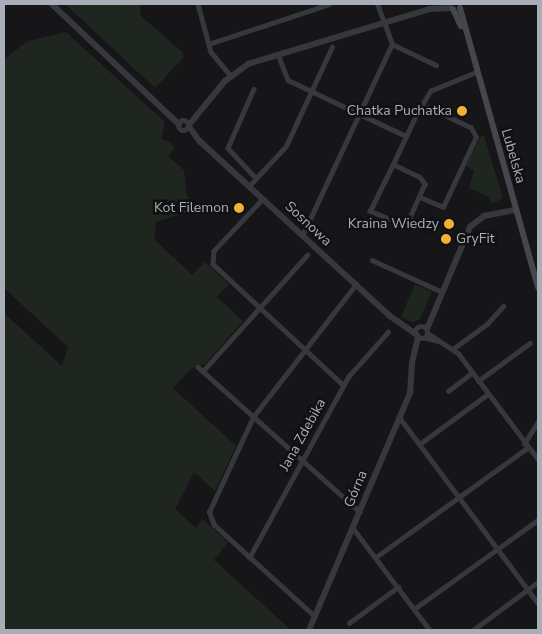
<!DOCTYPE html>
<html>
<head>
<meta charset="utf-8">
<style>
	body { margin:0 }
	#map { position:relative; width:542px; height:634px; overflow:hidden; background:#161618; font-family:"Nunito Sans",sans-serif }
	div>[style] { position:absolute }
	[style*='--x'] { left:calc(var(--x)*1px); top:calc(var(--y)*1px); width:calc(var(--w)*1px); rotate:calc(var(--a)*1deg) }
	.green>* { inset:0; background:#1e261f }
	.minor>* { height:4.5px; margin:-2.25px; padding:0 2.25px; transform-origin:2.25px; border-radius:2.25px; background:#37383d }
	.tertiary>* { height:5.5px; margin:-2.75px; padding:0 2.75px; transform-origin:2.75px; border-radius:2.75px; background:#37383d }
	.tertiary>.ring { margin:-2.75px; padding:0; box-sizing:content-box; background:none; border:5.5px solid #37383d; border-radius:50% }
	.secondary>* { height:6px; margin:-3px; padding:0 3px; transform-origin:3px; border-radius:3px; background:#45474d }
	.dots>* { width:14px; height:14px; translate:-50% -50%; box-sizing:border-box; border:2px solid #111113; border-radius:50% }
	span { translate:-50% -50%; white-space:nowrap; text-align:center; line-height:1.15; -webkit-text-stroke:5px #111113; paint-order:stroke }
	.poi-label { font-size:14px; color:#a8adb8 }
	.right { translate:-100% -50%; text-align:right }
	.left { translate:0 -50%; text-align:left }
	.street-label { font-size:14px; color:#a8adb8 }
	.frame { position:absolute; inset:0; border:5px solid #a8adb8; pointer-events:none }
</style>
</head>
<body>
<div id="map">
	<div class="green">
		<div style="clip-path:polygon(65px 4px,140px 4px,141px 16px,183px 53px,183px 58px,155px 88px)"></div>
		<div style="clip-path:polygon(66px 32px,165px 122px,161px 139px,171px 142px,174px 149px,168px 156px,184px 170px,187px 195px,197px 209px,156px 222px,154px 239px,192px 275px,205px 262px,229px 284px,217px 297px,243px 321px,205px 364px,192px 368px,173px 388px,236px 446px,215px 491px,194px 472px,175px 509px,196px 528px,202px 519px,228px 542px,214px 560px,291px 630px,4px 630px,4px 313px,62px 366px,68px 347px,4px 288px,4px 59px,28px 41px)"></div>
		<div style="clip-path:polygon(484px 136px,503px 198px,492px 204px,489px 197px,469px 188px,474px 171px,466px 166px,480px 137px)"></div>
		<div style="clip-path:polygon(415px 284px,432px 292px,420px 319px,413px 322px,401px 317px)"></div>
	</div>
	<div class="minor">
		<div style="--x:198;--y:4;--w:50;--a:74.8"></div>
		<div style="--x:211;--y:52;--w:31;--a:50"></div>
		<div style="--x:209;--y:44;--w:126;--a:-18.4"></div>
		<div style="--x:392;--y:44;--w:49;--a:25.5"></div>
		<div style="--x:278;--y:54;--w:28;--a:69"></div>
		<div style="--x:288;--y:80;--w:131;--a:25.4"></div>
		<div style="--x:254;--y:89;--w:64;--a:113.8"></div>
		<div style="--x:228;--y:148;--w:41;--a:47"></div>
		<div style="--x:393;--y:164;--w:30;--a:26"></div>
		<div style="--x:420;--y:177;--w:9;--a:54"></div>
		<div style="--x:425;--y:184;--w:39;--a:114"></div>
		<div style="--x:409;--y:220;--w:7;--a:135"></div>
		<div style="--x:404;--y:225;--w:37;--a:-158"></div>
		<div style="--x:370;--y:211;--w:52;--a:-63.9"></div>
		<div style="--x:393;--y:164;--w:56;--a:-64.8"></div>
		<div style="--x:417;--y:113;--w:26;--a:-59"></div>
		<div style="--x:430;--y:91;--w:50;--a:-22.4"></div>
		<div style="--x:249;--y:186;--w:54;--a:-47.2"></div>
		<div style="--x:286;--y:146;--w:109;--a:-65.1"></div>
		<div style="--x:420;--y:197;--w:25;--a:23"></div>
		<div style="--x:443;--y:207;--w:77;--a:-64.8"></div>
		<div style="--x:476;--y:137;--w:10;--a:-119"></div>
		<div style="--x:471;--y:128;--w:47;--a:-154.5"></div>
		<div style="--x:429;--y:108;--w:7;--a:180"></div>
		<div style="--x:263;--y:199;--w:71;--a:133.3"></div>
		<div style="--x:214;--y:251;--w:13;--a:94"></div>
		<div style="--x:213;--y:264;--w:178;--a:42.9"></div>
		<div style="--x:302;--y:236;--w:212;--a:-64.9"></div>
		<div style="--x:392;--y:44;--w:43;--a:-110.6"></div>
		<div style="--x:372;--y:260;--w:75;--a:24.5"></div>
		<div style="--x:428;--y:333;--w:37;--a:34"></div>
		<div style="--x:459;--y:354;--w:131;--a:53"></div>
		<div style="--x:426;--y:338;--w:13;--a:13"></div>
		<div style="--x:454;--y:348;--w:41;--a:-36"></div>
		<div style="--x:487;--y:324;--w:24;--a:-48"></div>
		<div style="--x:198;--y:367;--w:217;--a:41.8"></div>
		<div style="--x:203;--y:371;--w:156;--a:-48.1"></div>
		<div style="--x:478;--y:381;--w:64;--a:-36.2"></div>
		<div style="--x:448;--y:391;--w:30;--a:-37"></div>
		<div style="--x:400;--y:418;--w:231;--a:53.3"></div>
		<div style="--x:421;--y:443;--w:83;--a:-36.2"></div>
		<div style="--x:524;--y:444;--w:26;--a:-58"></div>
		<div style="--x:353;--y:528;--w:128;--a:53"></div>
		<div style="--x:376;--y:557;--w:186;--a:-35.8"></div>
		<div style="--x:249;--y:558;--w:206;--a:-61.3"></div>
		<div style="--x:348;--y:377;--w:60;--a:-48.4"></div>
		<div style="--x:414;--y:609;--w:153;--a:-35.7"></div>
		<div style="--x:315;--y:617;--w:137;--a:-137.7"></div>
		<div style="--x:214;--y:525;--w:14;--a:-111"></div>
		<div style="--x:209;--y:512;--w:105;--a:-65.1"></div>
		<div style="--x:253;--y:417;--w:168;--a:-52.2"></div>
		<div style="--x:349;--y:623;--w:61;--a:-36.3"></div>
		<div style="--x:473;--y:630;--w:81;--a:-36.4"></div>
	</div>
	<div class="tertiary">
		<div style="--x:52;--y:4;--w:175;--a:43.4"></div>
		<div class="ring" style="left:178.5px;top:120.5px;width:5.5px;height:5.5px"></div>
		<div style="--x:189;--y:125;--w:57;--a:-50.7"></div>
		<div style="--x:225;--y:81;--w:29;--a:-36"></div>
		<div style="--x:248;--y:64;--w:190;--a:-16.8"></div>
		<div style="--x:430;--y:9;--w:20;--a:-3"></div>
		<div style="--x:189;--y:126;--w:19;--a:54"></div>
		<div style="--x:200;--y:141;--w:155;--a:42.6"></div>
		<div style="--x:314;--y:246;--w:102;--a:42.6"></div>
		<div style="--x:389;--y:315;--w:33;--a:35"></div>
		<div class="ring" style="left:416px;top:327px;width:6.5px;height:6.5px"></div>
		<div style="--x:427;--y:329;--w:111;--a:-67.1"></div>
		<div style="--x:470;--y:227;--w:18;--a:-38"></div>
		<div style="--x:484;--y:216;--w:32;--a:-11"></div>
		<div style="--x:309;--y:630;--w:258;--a:-66.9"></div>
		<div style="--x:410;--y:393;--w:30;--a:-86"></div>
		<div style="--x:412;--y:363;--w:27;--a:-77"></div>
	</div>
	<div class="secondary">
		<div style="--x:460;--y:8;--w:290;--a:74.4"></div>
		<div style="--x:453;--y:9;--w:19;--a:65"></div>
	</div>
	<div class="dots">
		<div style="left:462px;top:111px;background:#f2b134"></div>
		<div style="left:239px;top:208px;background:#f2b134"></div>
		<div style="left:449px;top:224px;background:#f2b134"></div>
		<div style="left:446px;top:239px;background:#f2b134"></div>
	</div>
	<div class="poi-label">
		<span class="right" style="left:452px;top:111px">Chatka Puchatka</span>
		<span class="right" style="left:229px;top:208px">Kot Filemon</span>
		<span class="right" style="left:439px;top:224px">Kraina Wiedzy</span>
		<span class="left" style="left:456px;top:239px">GryFit</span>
	</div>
	<div class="street-label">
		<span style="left:513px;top:156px;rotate:74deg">Lubelska</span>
		<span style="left:308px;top:224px;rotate:43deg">Sosnowa</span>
		<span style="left:303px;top:435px;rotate:-61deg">Jana Zdebika</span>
		<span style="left:356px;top:489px;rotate:-67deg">Górna</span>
	</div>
	<div class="frame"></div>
</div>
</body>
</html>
